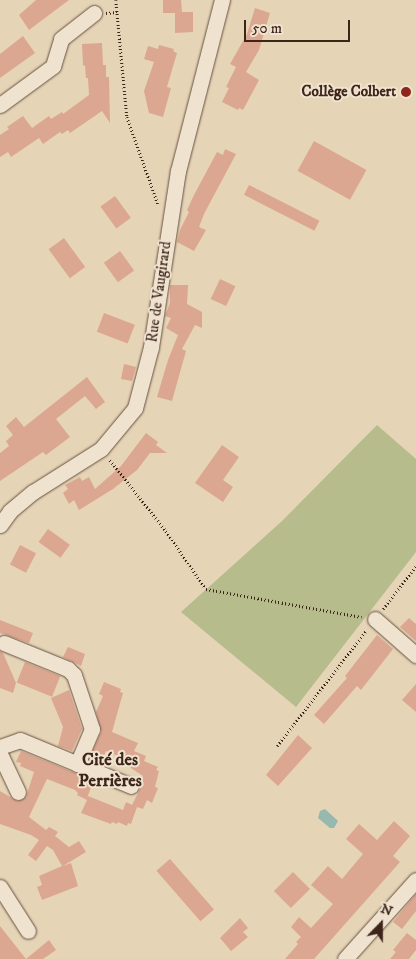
<!DOCTYPE html>
<html>
<head>
<meta charset="utf-8">
<style>
	body { margin:0 }
	#map { position:relative; width:416px; height:959px; overflow:hidden; background:#e6d4b6; font-family:"IM FELL DW Pica",serif }
	div>[style] { position:absolute }
	[style*='--x'] { left:calc(var(--x)*1px); top:calc(var(--y)*1px); width:calc(var(--w)*1px); rotate:calc(var(--a)*1deg) }
	.green>* { inset:0; background:#b7bc8c }
	.water>* { inset:0; background:#96b8ae }
	.building>* { inset:0; background:#dca790; transform-origin:0 0 }
	.path>* { height:2.5px; margin-top:-1.25px; transform-origin:0; background:repeating-linear-gradient(90deg,#3d251a 0 1px,transparent 0 3.5px) }
	.roads { filter:drop-shadow(0 0 1px #675141) drop-shadow(0 0 1px #675141) }
	.minor>* { height:15px; margin:-7.5px; padding:0 7.5px; transform-origin:7.5px; border-radius:7.5px; background:#efe3d0 }
	.dots>* { width:14px; height:14px; translate:-50% -50%; box-sizing:border-box; border:2px solid #efe3d0; border-radius:50% }
	span { translate:-50% -50%; white-space:nowrap; text-align:center; line-height:1.15; -webkit-text-stroke:4px #efe3d0; paint-order:stroke }
	.poi-label { font-size:15px; color:#3d251a; font-weight:700 }
	.right { translate:-100% -50%; text-align:right }
	.street-label { font-size:15px; color:#3d251a }
	.quarter-label { font-size:18px; color:#3d251a; font-weight:700 }
	.north { position:absolute; left:356px; top:899px; width:50px; height:50px; -webkit-text-stroke:4px #efe3d0; paint-order:stroke; rotate:22deg; font-size:14px; font-weight:700; line-height:20px; text-align:center; color:#3d251a }
	.north::after { content:''; display:block; margin:auto; width:18px; height:22px; background:#3d251a; clip-path:polygon(50% 0,100% 100%,50% 72%,0 100%) }
	.scale { position:absolute; left:244px; top:20px; width:106px; height:22px; box-sizing:border-box; border:2px solid #3d251a; border-top:0; padding-left:6px; font-size:15px; line-height:18px; white-space:nowrap; color:#3d251a; -webkit-text-stroke:4px #efe3d0; paint-order:stroke }
</style>
</head>
<body>
<div id="map">
	<div class="green">
		<div style="clip-path:polygon(377px 425px,416px 459px,416px 552px,296px 707px,181px 612px,282px 521px)"></div>
	</div>
	<div class="water">
		<div style="clip-path:polygon(325px 809px,338px 821px,334px 828px,330px 828px,318px 818px,320px 811px)"></div>
	</div>
	<div class="building">
		<div style="clip-path:polygon(36px 0,69px 0,29px 30px,19px 15px)"></div>
		<div style="clip-path:polygon(163px 0,181px 0,182px 12px,193px 12px,193px 32px,175px 33px,175px 13px,163px 13px)"></div>
		<div style="clip-path:polygon(255px 8px,270px 13px,259px 50px,246px 72px,259px 80px,243px 110px,239px 108px,238px 110px,222px 102px,229px 88px,226px 87px,236px 67px,230px 64px,247px 34px)"></div>
		<div style="clip-path:polygon(23px 36px,35px 53px,0 78px,0 54px)"></div>
		<div style="clip-path:polygon(102px 43px,103px 65px,106px 65px,106px 77px,109px 77px,110px 123px,102px 111px,70px 133px,68px 130px,62px 134px,60px 132px,43px 144px,39px 138px,11px 157px,8px 152px,0 157px,0 135px,9px 129px,7px 127px,23px 116px,32px 128px,49px 116px,51px 119px,62px 112px,63px 114px,89px 95px,88px 78px,86px 78px,85px 65px,83px 66px,82px 44px)"></div>
		<div style="clip-path:polygon(159px 45px,174px 49px,173px 51px,177px 53px,167px 87px,171px 88px,163px 117px,149px 113px,144px 91px,154px 62px,144px 59px,148px 46px,158px 49px)"></div>
		<div style="left:314px;top:141px;width:60px;height:34px;rotate:29deg"></div>
		<div style="clip-path:polygon(225px 149px,236px 154px,204px 214px,199px 227px,206px 230px,194px 251px,177px 242px,180px 230px,189px 212px,187px 210px,194px 195px,217px 152px,223px 155px)"></div>
		<div style="left:249px;top:185px;width:79px;height:11px;rotate:27deg"></div>
		<div style="left:115px;top:196px;width:27px;height:18px;rotate:54deg"></div>
		<div style="left:64px;top:238px;width:36px;height:19px;rotate:54deg"></div>
		<div style="left:120px;top:251px;width:24px;height:20px;rotate:54deg"></div>
		<div style="left:220px;top:279px;width:17px;height:22px;rotate:25deg"></div>
		<div style="clip-path:polygon(170px 285px,188px 285px,187px 304px,202px 312px,202px 328px,195px 325px,182px 349px,186px 351px,172px 401px,157px 397px,168px 360px,178px 335px,166px 328px,171px 318px,165px 316px,170px 303px)"></div>
		<div style="left:104px;top:313px;width:33px;height:20px;rotate:21deg"></div>
		<div style="clip-path:polygon(124px 364px,136px 367px,132px 381px,121px 379px)"></div>
		<div style="clip-path:polygon(87px 377px,105px 402px,96px 409px,85px 396px,56px 419px,70px 437px,46px 455px,43px 452px,0 481px,0 453px,9px 446px,6px 441px,13px 435px,6px 426px,16px 417px,24px 427px)"></div>
		<div style="clip-path:polygon(146px 433px,158px 442px,156px 445px,167px 453px,150px 453px,137px 470px,113px 489px,79px 510px,74px 500px,69px 504px,63px 493px,68px 489px,65px 485px,80px 477px,82px 481px,89px 477px,95px 489px,121px 466px)"></div>
		<div style="clip-path:polygon(222px 445px,239px 457px,223px 480px,233px 487px,223px 502px,195px 483px)"></div>
		<div style="left:48px;top:529px;width:27px;height:16px;rotate:36deg"></div>
		<div style="left:20px;top:545px;width:18px;height:22px;rotate:27deg"></div>
		<div style="clip-path:polygon(409px 618px,416px 624px,416px 641px,400px 627px)"></div>
		<div style="clip-path:polygon(0 620px,33px 633px,29px 643px,0 633px)"></div>
		<div style="clip-path:polygon(377px 635px,393px 649px,361px 690px,357px 686px,324px 724px,314px 715px,347px 678px,345px 676px)"></div>
		<div style="clip-path:polygon(68px 647px,85px 654px,81px 666px,63px 657px)"></div>
		<div style="clip-path:polygon(0 651px,3px 653px,16px 683px,13px 693px,0 688px)"></div>
		<div style="left:25px;top:662px;width:38px;height:22px;rotate:22deg"></div>
		<div style="clip-path:polygon(104px 682px,121px 689px,120px 692px,123px 693px,112px 732px,138px 743px,134px 751px,146px 756px,144px 761px,158px 767px,156px 770px,159px 771px,155px 787px,158px 788px,152px 803px,147px 800px,143px 809px,137px 807px,131px 824px,128px 823px,127px 826px,118px 822px,117px 824px,112px 822px,111px 824px,81px 813px,87px 800px,77px 795px,78px 793px,75px 790px,47px 779px,29px 817px,46px 830px,49px 827px,58px 832px,55px 836px,69px 847px,79px 841px,86px 852px,63px 866px,71px 863px,78px 886px,42px 900px,37px 887px,42px 885px,39px 876px,62px 866px,53px 850px,47px 846px,36px 861px,28px 855px,39px 840px,31px 835px,0 824px,0 791px,17px 801px,26px 797px,34px 772px,20px 766px,21px 763px,16px 762px,21px 751px,90px 779px,93px 782px,87px 798px,88px 796px,123px 810px,126px 802px,132px 805px,140px 789px,143px 776px,131px 768px,130px 761px,106px 751px,101px 762px,89px 759px,101px 732px,96px 712px,103px 696px,99px 694px)"></div>
		<div style="clip-path:polygon(416px 684px,416px 712px,402px 700px)"></div>
		<div style="clip-path:polygon(69px 690px,82px 729px,72px 751px,58px 746px,63px 727px,51px 698px)"></div>
		<div style="clip-path:polygon(298px 735px,312px 748px,278px 786px,266px 775px)"></div>
		<div style="clip-path:polygon(394px 821px,410px 836px,393px 856px,400px 862px,314px 959px,285px 959px,298px 944px,296px 942px,301px 937px,291px 927px,299px 917px,311px 928px,333px 904px,311px 885px,328px 866px,342px 879px,363px 854px,346px 839px,359px 824px,377px 840px)"></div>
		<div style="left:170px;top:859px;width:67px;height:18px;rotate:49deg"></div>
		<div style="left:293px;top:872px;width:24px;height:27px;rotate:45deg"></div>
		<div style="clip-path:polygon(416px 894px,416px 911px,402px 929px,393px 922px)"></div>
		<div style="clip-path:polygon(240px 918px,248px 928px,243px 932px,248px 937px,231px 951px,220px 938px)"></div>
		<div style="clip-path:polygon(0 926px,26px 959px,49px 940px,56px 950px,43px 959px,0 959px)"></div>
		<div style="clip-path:polygon(407px 933px,416px 940px,416px 950px,409px 959px,390px 959px,396px 952px,393px 950px)"></div>
	</div>
	<div class="path">
		<div style="--x:116;--y:0;--w:118;--a:84.6"></div>
		<div style="--x:127;--y:117;--w:92;--a:70.4"></div>
		<div style="--x:106;--y:13;--w:11;--a:-5"></div>
		<div style="--x:110;--y:460;--w:90;--a:51.7"></div>
		<div style="--x:166;--y:531;--w:70;--a:55.4"></div>
		<div style="--x:206;--y:589;--w:158;--a:10.2"></div>
		<div style="--x:383;--y:609;--w:54;--a:-52.5"></div>
		<div style="--x:277;--y:746;--w:145;--a:-52.3"></div>
	</div>
	<div class="roads">
		<div class="minor">
			<div style="--x:0;--y:105;--w:66;--a:-36.3"></div>
			<div style="--x:53;--y:66;--w:28;--a:-73"></div>
			<div style="--x:61;--y:39;--w:42;--a:-38.2"></div>
			<div style="--x:0;--y:525;--w:17;--a:-54"></div>
			<div style="--x:10;--y:511;--w:30;--a:-40"></div>
			<div style="--x:33;--y:492;--w:80;--a:-32.3"></div>
			<div style="--x:101;--y:449;--w:53;--a:-50.3"></div>
			<div style="--x:135;--y:408;--w:63;--a:-75.3"></div>
			<div style="--x:151;--y:347;--w:178;--a:-81.3"></div>
			<div style="--x:178;--y:171;--w:177;--a:-75.6"></div>
			<div style="--x:375;--y:619;--w:55;--a:41.3"></div>
			<div style="--x:4;--y:643;--w:69;--a:22.1"></div>
			<div style="--x:68;--y:669;--w:8;--a:45"></div>
			<div style="--x:74;--y:675;--w:57;--a:71.6"></div>
			<div style="--x:92;--y:729;--w:38;--a:113"></div>
			<div style="--x:0;--y:747;--w:21;--a:-19"></div>
			<div style="--x:20;--y:740;--w:120;--a:22.5"></div>
			<div style="--x:0;--y:754;--w:42;--a:64.7"></div>
			<div style="--x:0;--y:887;--w:52;--a:57.5"></div>
			<div style="--x:345;--y:959;--w:106;--a:-48.1"></div>
		</div>
	</div>
	<div class="dots">
		<div style="left:406px;top:92px;background:#8f2418"></div>
	</div>
	<div class="poi-label">
		<span class="right" style="left:396px;top:92px">Collège Colbert</span>
	</div>
	<div class="street-label">
		<span style="left:159px;top:292px;rotate:-82deg">Rue de Vaugirard</span>
	</div>
	<div class="quarter-label">
		<span style="left:110px;top:771px">Cité des<br>Perrières</span>
	</div>
	<div class="north">N</div>
	<div class="scale">50 m</div>
</div>
</body>
</html>
